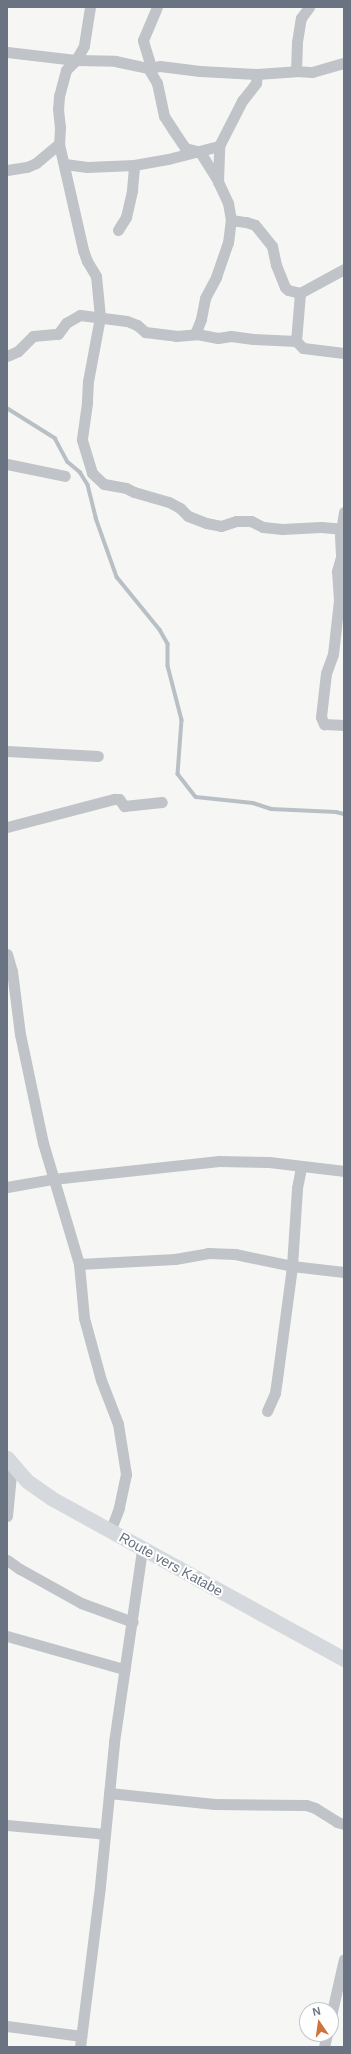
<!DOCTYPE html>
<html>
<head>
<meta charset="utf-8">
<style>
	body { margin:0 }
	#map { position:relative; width:351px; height:2054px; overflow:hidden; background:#f6f7f4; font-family:Helvetica,sans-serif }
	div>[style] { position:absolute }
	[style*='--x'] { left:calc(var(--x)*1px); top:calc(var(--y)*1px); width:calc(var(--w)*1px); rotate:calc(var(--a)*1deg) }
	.stream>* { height:3.5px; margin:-1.75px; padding:0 1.75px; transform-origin:1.75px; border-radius:1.75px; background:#b8c0c6 }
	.street>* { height:11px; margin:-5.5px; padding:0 5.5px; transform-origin:5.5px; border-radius:5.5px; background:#c0c3c7 }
	.secondary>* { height:15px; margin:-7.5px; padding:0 7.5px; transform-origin:7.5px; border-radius:7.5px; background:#d5d8dc }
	span { translate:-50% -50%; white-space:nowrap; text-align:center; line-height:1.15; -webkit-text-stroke:4px #fff; paint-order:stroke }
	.street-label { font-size:14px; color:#697382 }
	.frame { position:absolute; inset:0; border:8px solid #697382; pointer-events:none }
	.north { position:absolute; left:299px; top:2002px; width:40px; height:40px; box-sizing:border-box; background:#fff; border:1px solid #c3c7cd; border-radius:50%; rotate:347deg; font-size:11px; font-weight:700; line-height:16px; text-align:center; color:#697382 }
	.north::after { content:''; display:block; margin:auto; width:14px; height:18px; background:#d0733b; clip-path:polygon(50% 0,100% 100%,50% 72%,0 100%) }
</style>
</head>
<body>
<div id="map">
	<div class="stream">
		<div style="--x:7;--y:408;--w:57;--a:32"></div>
		<div style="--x:55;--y:438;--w:27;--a:62"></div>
		<div style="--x:68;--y:462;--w:16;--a:40"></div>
		<div style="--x:80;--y:472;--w:15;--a:58"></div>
		<div style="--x:88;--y:485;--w:34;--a:76"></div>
		<div style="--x:96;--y:518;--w:63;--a:70.4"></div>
		<div style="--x:117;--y:577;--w:68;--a:50.9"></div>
		<div style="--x:160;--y:630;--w:16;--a:60"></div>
		<div style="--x:168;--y:644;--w:22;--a:90"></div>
		<div style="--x:168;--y:666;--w:56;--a:75.5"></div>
		<div style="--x:182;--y:720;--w:54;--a:94.2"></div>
		<div style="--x:178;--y:774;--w:29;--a:52"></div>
		<div style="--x:196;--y:797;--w:57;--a:6"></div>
		<div style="--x:253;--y:803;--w:19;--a:18"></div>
		<div style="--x:271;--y:809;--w:65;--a:2.6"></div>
		<div style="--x:336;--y:812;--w:8;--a:14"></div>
	</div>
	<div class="street">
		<div style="--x:90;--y:7;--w:39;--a:99"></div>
		<div style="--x:84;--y:46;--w:16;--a:120"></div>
		<div style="--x:76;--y:60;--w:14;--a:135"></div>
		<div style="--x:66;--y:70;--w:27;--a:105"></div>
		<div style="--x:59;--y:96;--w:13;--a:94"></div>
		<div style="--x:58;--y:109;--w:18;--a:84"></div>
		<div style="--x:60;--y:127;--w:17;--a:93"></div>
		<div style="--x:59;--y:144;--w:109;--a:77.2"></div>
		<div style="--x:83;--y:250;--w:12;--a:70"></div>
		<div style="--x:87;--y:261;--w:17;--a:59"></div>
		<div style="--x:96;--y:276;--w:41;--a:84.4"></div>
		<div style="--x:100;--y:317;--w:65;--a:100.6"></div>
		<div style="--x:88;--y:381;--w:22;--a:93"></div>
		<div style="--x:87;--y:403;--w:37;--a:98"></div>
		<div style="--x:82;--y:440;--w:34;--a:73"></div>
		<div style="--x:92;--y:473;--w:16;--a:43"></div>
		<div style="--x:104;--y:484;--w:22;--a:10"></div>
		<div style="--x:126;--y:488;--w:9;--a:27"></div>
		<div style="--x:134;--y:492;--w:36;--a:16"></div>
		<div style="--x:169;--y:502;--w:13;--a:29"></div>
		<div style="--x:180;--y:508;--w:11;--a:45"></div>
		<div style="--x:188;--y:516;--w:19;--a:21"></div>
		<div style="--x:206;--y:523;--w:15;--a:11"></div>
		<div style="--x:221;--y:526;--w:16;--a:-18"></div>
		<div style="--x:236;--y:521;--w:15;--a:0"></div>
		<div style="--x:251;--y:521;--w:13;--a:27"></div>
		<div style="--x:263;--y:527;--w:19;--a:6"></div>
		<div style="--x:282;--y:529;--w:39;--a:-3"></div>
		<div style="--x:321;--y:527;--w:23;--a:5"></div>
		<div style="--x:7;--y:52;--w:69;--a:6.6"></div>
		<div style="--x:76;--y:60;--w:39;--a:1"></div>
		<div style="--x:115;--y:61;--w:34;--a:12"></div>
		<div style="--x:148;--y:68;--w:12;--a:-9"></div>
		<div style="--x:160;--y:66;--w:40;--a:7.1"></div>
		<div style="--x:200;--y:71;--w:57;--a:3"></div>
		<div style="--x:257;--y:74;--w:39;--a:-4"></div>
		<div style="--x:296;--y:71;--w:16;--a:4"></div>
		<div style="--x:312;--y:72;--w:33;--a:-16"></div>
		<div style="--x:151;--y:67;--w:28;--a:-107"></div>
		<div style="--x:143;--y:40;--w:36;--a:-67"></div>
		<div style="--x:148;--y:68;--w:17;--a:59"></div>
		<div style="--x:157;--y:83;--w:34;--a:78"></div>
		<div style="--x:164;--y:116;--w:17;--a:57"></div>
		<div style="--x:173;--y:130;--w:22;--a:56"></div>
		<div style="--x:185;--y:148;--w:16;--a:15"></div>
		<div style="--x:200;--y:152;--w:34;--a:58"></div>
		<div style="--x:296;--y:71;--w:29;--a:-88"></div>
		<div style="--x:297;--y:42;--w:24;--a:-81"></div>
		<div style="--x:301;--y:18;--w:14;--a:-54"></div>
		<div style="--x:65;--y:164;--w:22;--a:8"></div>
		<div style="--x:87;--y:167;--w:47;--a:-2.4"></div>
		<div style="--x:134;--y:165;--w:35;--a:-10"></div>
		<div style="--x:168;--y:159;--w:53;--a:-14.3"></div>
		<div style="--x:7;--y:170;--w:20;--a:-9"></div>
		<div style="--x:27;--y:167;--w:10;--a:-24"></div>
		<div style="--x:36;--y:163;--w:30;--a:-40"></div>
		<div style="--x:231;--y:220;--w:15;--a:8"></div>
		<div style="--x:246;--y:222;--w:9;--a:18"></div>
		<div style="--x:255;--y:225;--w:27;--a:51"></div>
		<div style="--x:272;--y:246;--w:19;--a:78"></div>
		<div style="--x:276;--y:265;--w:24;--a:68"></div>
		<div style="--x:285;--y:287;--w:4;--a:45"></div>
		<div style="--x:288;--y:290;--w:12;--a:14"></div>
		<div style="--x:118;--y:230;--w:15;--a:-58"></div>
		<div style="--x:126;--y:217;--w:28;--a:-77"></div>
		<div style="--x:132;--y:190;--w:25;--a:-85"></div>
		<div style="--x:195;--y:334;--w:16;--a:-68"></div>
		<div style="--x:201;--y:319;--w:21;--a:-79"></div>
		<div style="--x:205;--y:298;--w:24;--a:-62"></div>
		<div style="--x:216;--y:277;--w:36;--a:-71"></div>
		<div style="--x:228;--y:243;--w:23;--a:-83"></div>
		<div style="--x:231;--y:220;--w:17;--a:-100"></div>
		<div style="--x:228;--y:203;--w:23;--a:-115"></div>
		<div style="--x:218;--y:182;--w:36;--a:-88"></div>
		<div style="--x:219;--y:146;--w:51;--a:-62.9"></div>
		<div style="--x:242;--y:101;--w:23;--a:-52"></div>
		<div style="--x:256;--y:83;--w:9;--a:-84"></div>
		<div style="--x:296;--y:341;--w:48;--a:-85.2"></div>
		<div style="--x:300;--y:293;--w:50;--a:-28.6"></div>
		<div style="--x:7;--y:356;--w:12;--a:-24"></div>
		<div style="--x:18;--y:351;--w:21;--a:-45"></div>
		<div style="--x:33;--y:336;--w:25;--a:-5"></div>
		<div style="--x:58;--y:334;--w:14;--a:-54"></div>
		<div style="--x:66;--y:323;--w:16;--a:-30"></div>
		<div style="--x:80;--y:315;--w:47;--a:7.3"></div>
		<div style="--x:127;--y:321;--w:11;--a:22"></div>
		<div style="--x:137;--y:325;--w:11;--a:41"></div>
		<div style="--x:145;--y:332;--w:31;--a:7"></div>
		<div style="--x:176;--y:336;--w:21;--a:-5"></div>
		<div style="--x:197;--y:334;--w:21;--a:11"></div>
		<div style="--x:218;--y:338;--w:13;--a:-9"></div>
		<div style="--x:231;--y:336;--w:22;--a:8"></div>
		<div style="--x:253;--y:339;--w:43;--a:2.7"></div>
		<div style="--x:296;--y:341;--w:10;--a:45"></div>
		<div style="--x:303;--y:348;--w:41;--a:7"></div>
		<div style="--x:7;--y:464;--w:59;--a:11.7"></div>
		<div style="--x:344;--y:512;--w:24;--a:99"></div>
		<div style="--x:340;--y:536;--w:21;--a:87"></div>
		<div style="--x:341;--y:557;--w:15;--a:106"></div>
		<div style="--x:337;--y:571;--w:29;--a:86"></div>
		<div style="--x:339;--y:600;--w:54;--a:96.3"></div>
		<div style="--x:333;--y:654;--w:20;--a:110"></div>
		<div style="--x:326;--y:673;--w:44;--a:96.5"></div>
		<div style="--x:321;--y:717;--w:8;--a:67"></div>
		<div style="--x:324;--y:724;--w:20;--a:3"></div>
		<div style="--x:7;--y:751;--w:91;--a:3.1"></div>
		<div style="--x:7;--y:827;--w:111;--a:-14.7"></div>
		<div style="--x:114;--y:799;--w:5;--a:0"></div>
		<div style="--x:119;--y:799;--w:9;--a:54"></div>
		<div style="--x:124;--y:806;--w:38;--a:-6"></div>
		<div style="--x:7;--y:954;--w:18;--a:74"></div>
		<div style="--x:12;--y:971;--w:64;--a:82.8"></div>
		<div style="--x:20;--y:1034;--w:111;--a:78.1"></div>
		<div style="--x:43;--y:1143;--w:126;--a:73.4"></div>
		<div style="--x:79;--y:1264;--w:54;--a:84.7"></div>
		<div style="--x:84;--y:1318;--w:64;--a:74.7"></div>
		<div style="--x:101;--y:1380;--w:47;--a:68.9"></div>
		<div style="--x:118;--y:1424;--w:51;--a:80.9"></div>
		<div style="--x:126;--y:1474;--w:35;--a:102"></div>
		<div style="--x:119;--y:1508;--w:25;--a:111"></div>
		<div style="--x:7;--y:1187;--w:47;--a:-9.9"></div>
		<div style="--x:53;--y:1179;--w:167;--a:-6.2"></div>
		<div style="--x:219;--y:1161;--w:50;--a:1.1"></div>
		<div style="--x:269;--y:1162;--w:76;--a:6.8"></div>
		<div style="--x:79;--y:1264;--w:96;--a:-3"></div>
		<div style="--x:175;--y:1259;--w:34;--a:-10"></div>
		<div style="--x:208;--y:1253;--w:27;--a:2"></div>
		<div style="--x:235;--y:1254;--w:58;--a:11.9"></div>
		<div style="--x:292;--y:1266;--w:52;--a:6.6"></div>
		<div style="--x:267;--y:1411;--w:20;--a:-66"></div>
		<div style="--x:275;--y:1393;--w:14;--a:-82"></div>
		<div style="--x:277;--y:1379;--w:114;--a:-82.4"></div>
		<div style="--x:292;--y:1266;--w:78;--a:-86.3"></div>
		<div style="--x:297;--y:1188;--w:21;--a:-79"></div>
		<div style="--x:7;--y:1516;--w:52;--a:-84.5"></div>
		<div style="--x:7;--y:1560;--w:16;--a:35"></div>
		<div style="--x:20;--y:1569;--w:70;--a:29.1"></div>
		<div style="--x:81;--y:1603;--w:55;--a:20.1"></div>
		<div style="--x:7;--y:1636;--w:122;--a:15.8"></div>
		<div style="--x:109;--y:1793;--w:106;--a:6"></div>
		<div style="--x:214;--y:1804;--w:92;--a:0.6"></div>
		<div style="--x:306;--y:1805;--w:9;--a:18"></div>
		<div style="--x:315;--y:1808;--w:26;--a:32"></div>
		<div style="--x:337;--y:1822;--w:7;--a:16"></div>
		<div style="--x:7;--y:1825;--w:98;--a:5.2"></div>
		<div style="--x:331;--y:2016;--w:58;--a:-77.2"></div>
		<div style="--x:7;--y:2026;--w:75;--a:7.7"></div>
		<div style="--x:80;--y:2047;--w:162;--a:-82.9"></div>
		<div style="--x:100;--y:1886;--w:145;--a:-84.4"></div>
		<div style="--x:114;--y:1742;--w:195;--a:-81.7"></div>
		<div style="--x:324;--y:2047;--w:13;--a:-77"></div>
	</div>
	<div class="secondary">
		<div style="--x:7;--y:1458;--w:30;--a:49"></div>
		<div style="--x:27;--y:1481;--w:29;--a:35"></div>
		<div style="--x:51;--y:1498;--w:334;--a:28.8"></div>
	</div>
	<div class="street-label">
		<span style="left:171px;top:1564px;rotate:29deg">Route vers Katabe</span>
	</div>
	<div class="frame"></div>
	<div class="north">N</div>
</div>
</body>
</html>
